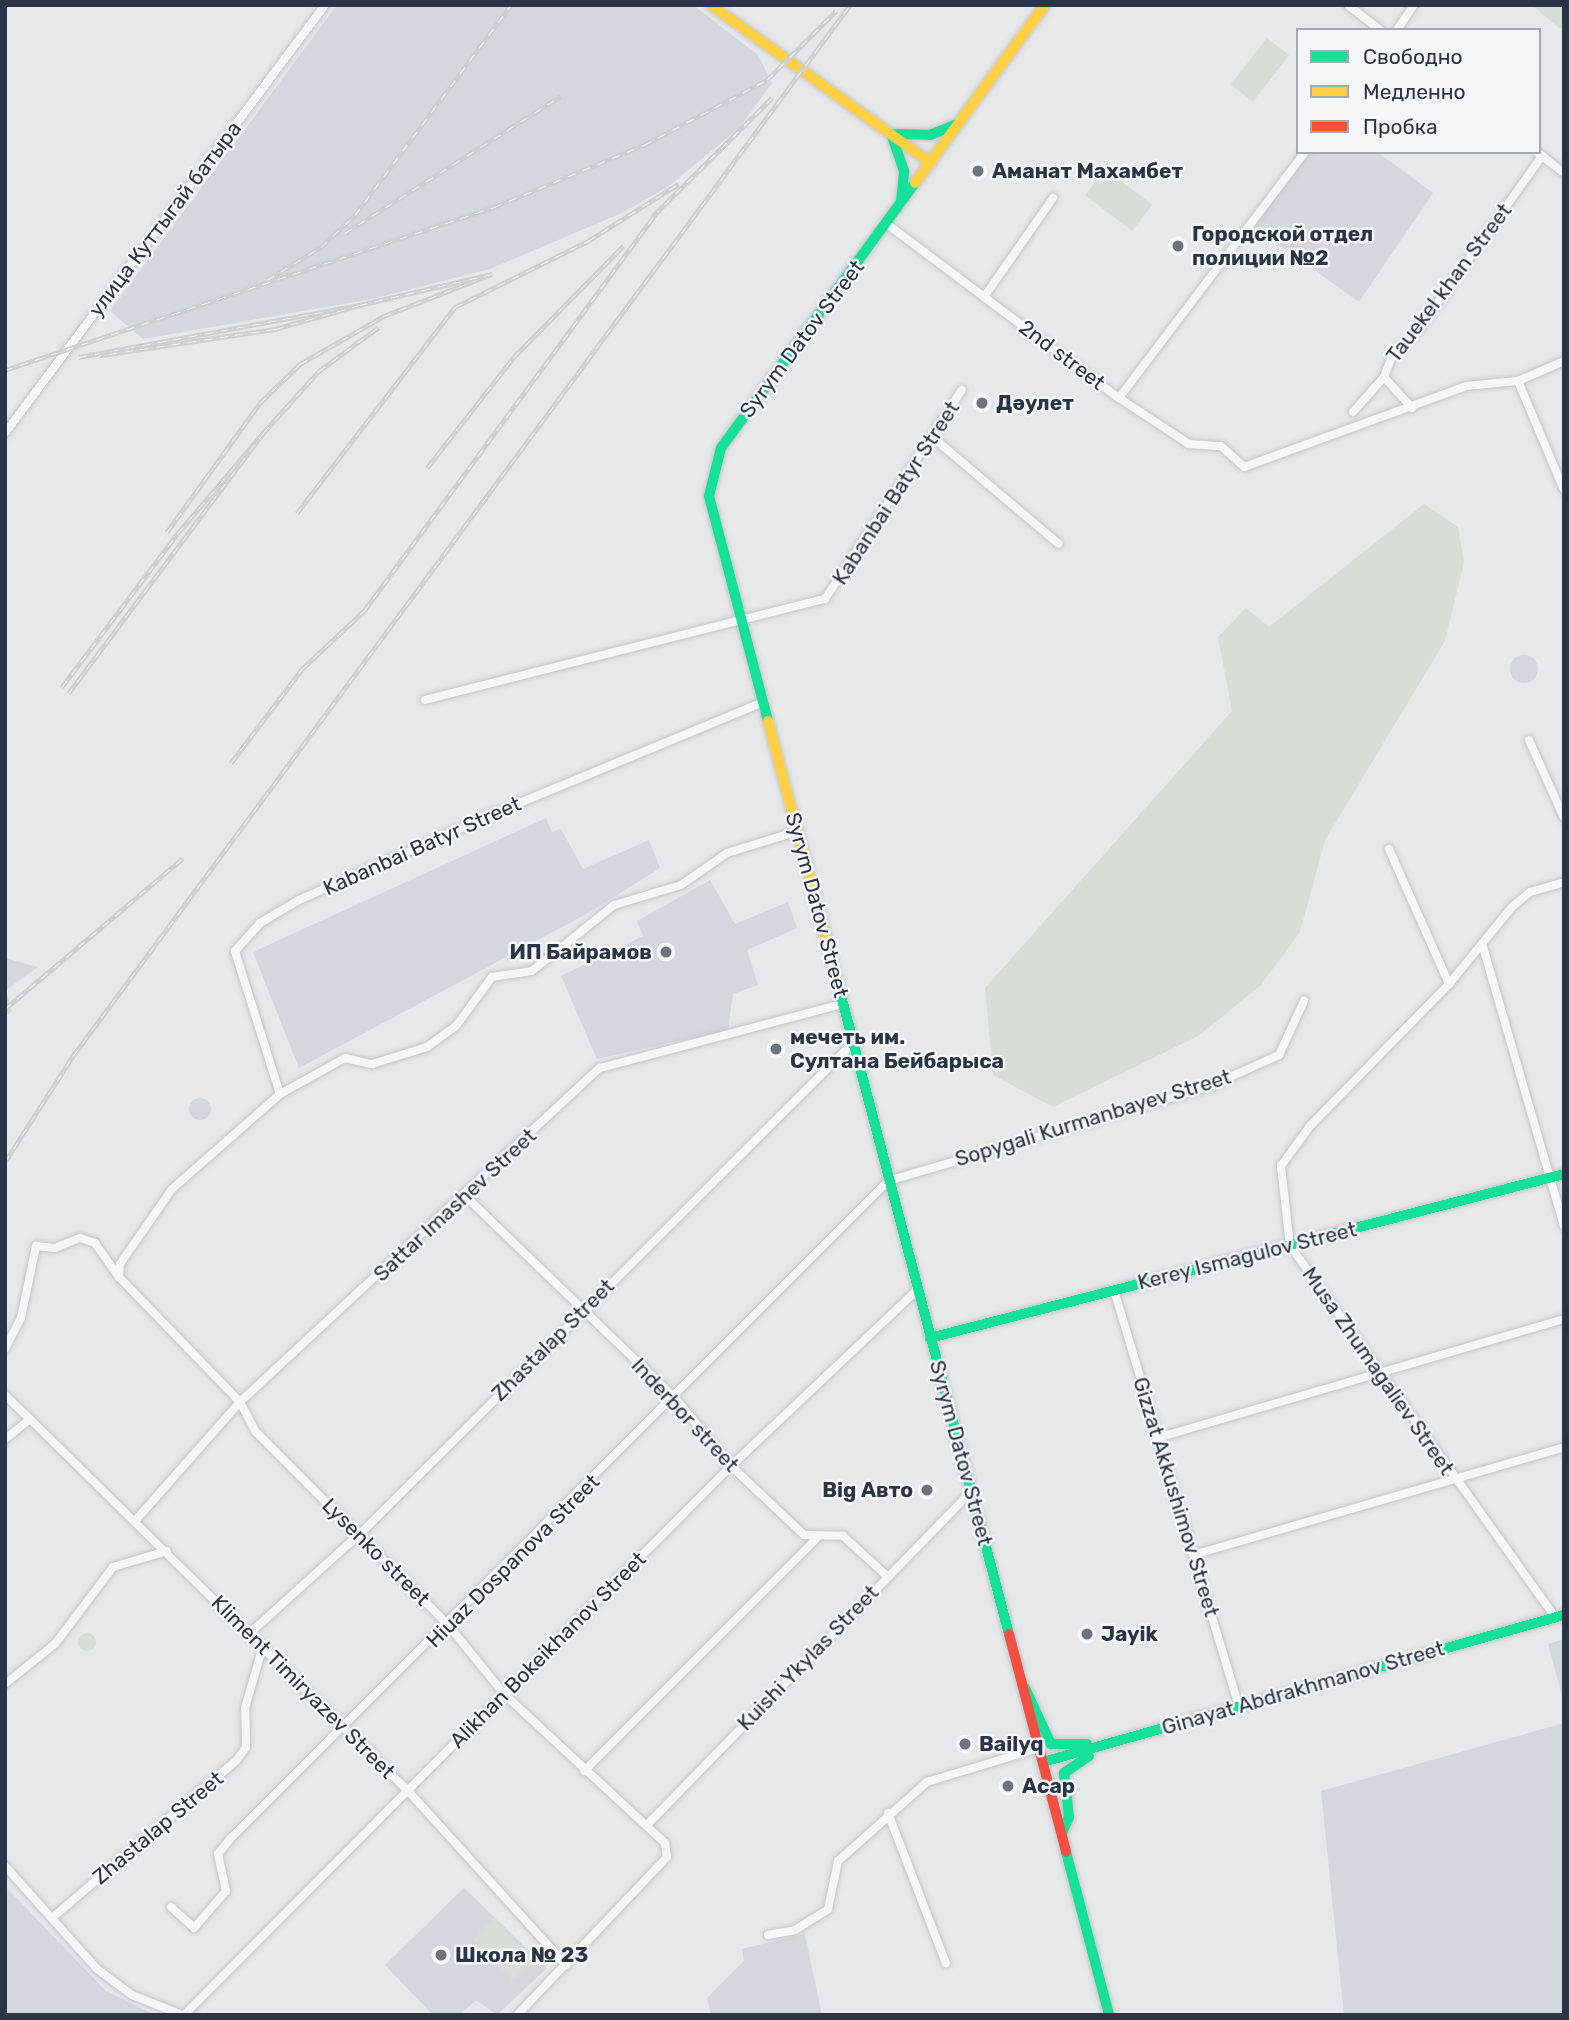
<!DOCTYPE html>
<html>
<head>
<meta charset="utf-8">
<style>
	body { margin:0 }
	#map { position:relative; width:1569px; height:2020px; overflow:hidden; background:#e6e8ea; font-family:Rubik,sans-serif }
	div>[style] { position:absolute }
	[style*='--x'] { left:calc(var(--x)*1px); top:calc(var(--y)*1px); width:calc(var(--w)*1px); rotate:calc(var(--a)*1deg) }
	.built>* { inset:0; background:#d4d7dd }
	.round { border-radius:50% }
	.green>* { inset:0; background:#d6ded6; transform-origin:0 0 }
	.roads { filter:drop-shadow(0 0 2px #c4c6c8) drop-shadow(0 0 2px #c4c6c8) }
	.street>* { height:8px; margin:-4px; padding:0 4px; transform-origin:4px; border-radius:4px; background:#f5f6f7 }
	.fast>* { height:10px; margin:-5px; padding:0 5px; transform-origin:5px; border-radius:5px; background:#16e098 }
	.slow>* { height:10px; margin:-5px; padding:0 5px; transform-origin:5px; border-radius:5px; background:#ffcf43 }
	.jam>* { height:10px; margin:-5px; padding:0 5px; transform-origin:5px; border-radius:5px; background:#f24e42 }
	.rail>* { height:5px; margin-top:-2.5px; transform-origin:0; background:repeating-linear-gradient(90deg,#f4f6f9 0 8px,#cecfd2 0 16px); box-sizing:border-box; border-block:2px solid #cecfd2 }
	.dots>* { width:19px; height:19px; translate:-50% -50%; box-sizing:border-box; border:4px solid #f4f6f9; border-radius:50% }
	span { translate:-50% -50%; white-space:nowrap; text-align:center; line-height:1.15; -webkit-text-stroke:5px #f4f6f9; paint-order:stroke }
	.poi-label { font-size:21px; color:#2b3445; font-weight:700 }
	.left { translate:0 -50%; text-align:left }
	.right { translate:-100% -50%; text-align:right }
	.street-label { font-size:21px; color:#2b3445 }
	.frame { position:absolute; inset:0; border:7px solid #2b3445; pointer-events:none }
	.legend { position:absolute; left:1296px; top:28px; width:245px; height:126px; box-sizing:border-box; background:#f4f6f9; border:2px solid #a4a8b1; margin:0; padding:9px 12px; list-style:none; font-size:21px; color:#2b3445 }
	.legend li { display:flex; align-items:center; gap:14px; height:35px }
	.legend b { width:35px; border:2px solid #a4a8b1 }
</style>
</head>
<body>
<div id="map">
	<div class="built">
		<div style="clip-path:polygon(337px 5px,693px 5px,758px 55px,772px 83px,739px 128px,669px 186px,624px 212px,490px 269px,372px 299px,143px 339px,110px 311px)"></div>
		<div style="clip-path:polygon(1311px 152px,1377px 152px,1433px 193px,1359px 302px,1253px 226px)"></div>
		<div class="round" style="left:1510px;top:655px;width:28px;height:28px"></div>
		<div style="clip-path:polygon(546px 818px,552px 832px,561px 829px,583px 869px,649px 840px,660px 868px,590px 912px,299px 1068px,253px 952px)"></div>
		<div style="clip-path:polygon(710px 880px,735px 924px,788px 902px,797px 928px,747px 950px,758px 985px,733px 994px,728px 1030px,597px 1059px,561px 976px,643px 936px,637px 921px)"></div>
		<div style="clip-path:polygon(5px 958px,38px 967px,6px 990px,12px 1011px,5px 1017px)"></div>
		<div class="round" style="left:189px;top:1098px;width:22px;height:22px"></div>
		<div style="clip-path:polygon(1564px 1639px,1564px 1703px,1548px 1644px)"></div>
		<div style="clip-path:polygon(1564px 1723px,1564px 2015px,1344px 2015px,1321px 1791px)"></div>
		<div style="clip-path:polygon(5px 1886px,106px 1991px,155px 2015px,5px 2015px)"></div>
		<div style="clip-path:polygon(464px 1888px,547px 1968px,497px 2015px,476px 2000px,460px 2015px,433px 2015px,385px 1965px)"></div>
		<div style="clip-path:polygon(805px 1934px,822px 2015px,711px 2015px,707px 1998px,744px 1961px,742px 1949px)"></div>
	</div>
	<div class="green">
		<div style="clip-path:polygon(1532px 5px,1564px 5px,1564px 25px,1560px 29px)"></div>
		<div style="left:1267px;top:38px;width:28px;height:59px;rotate:38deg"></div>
		<div style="left:1105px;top:169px;width:59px;height:33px;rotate:37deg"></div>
		<div style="clip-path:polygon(1424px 504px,1458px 527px,1464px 562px,1445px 641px,1325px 840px,1300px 932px,1260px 986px,1198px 1036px,1053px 1107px,993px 1075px,985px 988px,1232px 711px,1218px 637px,1246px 608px,1269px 627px)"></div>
		<div class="round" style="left:78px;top:1633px;width:18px;height:18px"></div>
		<div style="left:494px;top:1919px;width:57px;height:29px;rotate:46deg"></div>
	</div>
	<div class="roads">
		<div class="street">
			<div style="--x:1348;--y:5;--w:41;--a:38"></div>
			<div style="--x:1397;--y:30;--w:30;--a:-56"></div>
			<div style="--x:1537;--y:152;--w:34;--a:38"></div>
			<div style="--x:887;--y:224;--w:290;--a:36.9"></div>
			<div style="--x:1119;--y:398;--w:84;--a:33.3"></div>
			<div style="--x:1189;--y:444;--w:32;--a:4"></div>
			<div style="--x:1221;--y:446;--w:31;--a:42"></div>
			<div style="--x:1244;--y:467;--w:236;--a:-20"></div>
			<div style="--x:1466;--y:386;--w:52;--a:-5.5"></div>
			<div style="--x:1518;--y:381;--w:50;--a:-23.5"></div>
			<div style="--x:984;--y:297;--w:121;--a:-55.1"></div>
			<div style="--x:1518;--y:381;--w:118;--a:67.1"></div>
			<div style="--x:1119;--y:398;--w:308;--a:-52.9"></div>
			<div style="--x:1412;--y:408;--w:42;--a:-132.1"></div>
			<div style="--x:1384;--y:377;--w:22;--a:-69"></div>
			<div style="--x:1392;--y:356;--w:37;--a:-45"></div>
			<div style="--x:1418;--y:330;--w:214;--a:-54.5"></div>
			<div style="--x:1353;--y:412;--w:47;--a:-48.5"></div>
			<div style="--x:5;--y:433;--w:534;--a:-53.22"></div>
			<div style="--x:931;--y:436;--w:167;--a:40.2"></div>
			<div style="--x:425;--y:700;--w:413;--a:-14.2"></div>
			<div style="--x:825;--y:599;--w:250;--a:-56.8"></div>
			<div style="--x:1529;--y:740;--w:85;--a:65.8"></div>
			<div style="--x:1389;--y:849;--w:148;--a:66"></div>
			<div style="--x:1483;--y:947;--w:291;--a:73.8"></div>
			<div style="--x:280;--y:1094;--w:74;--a:-29"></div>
			<div style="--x:345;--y:1058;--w:28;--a:13"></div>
			<div style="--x:372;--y:1064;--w:58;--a:-17.2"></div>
			<div style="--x:427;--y:1047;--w:36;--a:-36"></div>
			<div style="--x:456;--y:1026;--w:61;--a:-53.7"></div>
			<div style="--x:492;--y:977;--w:40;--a:-8.5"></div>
			<div style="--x:532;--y:971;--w:105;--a:-38.8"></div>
			<div style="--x:614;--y:905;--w:70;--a:-16.6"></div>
			<div style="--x:681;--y:885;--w:56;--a:-34.8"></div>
			<div style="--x:727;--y:853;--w:74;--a:-17.2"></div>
			<div style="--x:465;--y:1196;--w:291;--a:43.9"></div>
			<div style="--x:675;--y:1398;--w:88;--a:50.5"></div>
			<div style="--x:731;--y:1466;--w:100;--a:43.4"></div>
			<div style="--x:804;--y:1535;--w:39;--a:1"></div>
			<div style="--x:843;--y:1536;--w:59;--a:42.3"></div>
			<div style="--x:119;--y:1277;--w:174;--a:45.9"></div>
			<div style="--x:240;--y:1402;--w:34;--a:62"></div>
			<div style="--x:256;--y:1432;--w:274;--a:45.1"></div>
			<div style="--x:449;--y:1626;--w:87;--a:51"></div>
			<div style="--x:504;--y:1694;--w:219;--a:42.8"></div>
			<div style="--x:665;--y:1843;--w:14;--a:82"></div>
			<div style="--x:667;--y:1857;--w:218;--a:133.5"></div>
			<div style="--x:1114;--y:1290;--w:432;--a:73.3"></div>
			<div style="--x:5;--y:1349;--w:35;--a:-63"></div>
			<div style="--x:21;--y:1318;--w:74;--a:-78.2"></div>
			<div style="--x:36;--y:1246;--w:19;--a:6"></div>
			<div style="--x:55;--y:1248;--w:27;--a:-22"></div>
			<div style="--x:80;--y:1238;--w:16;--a:18"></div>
			<div style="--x:95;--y:1243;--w:42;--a:54.8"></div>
			<div style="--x:119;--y:1277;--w:13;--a:-86"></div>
			<div style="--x:120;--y:1264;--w:91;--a:-55.3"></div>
			<div style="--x:172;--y:1189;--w:144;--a:-41.3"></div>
			<div style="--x:280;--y:1094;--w:150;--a:-107.5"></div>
			<div style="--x:235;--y:951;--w:38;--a:-48"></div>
			<div style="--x:260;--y:923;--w:45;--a:-30.5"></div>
			<div style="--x:299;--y:900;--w:212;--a:-23.9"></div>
			<div style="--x:493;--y:814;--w:290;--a:-22.5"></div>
			<div style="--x:5;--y:1395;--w:35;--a:44"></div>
			<div style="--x:30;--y:1419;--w:32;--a:141"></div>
			<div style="--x:30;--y:1419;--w:532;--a:44.54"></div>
			<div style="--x:409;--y:1792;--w:234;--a:47.8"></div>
			<div style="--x:1157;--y:1438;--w:424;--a:-16.3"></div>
			<div style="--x:135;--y:1521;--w:159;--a:-48.6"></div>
			<div style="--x:240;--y:1402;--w:491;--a:-42.9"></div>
			<div style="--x:600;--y:1068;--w:251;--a:-14.8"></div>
			<div style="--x:1193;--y:1555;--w:386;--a:-16.2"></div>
			<div style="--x:1555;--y:1617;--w:456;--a:-125.5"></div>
			<div style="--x:1290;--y:1246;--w:81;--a:-96.4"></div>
			<div style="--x:1281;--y:1166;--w:49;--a:-54.1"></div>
			<div style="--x:1310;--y:1126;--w:199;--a:-45.6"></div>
			<div style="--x:1449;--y:984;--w:99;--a:-50.7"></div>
			<div style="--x:1512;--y:907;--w:23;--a:-40"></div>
			<div style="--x:1530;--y:892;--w:35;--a:-16"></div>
			<div style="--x:250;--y:1633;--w:155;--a:-42.1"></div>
			<div style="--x:365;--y:1529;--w:689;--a:-44.88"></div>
			<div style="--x:5;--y:1684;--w:64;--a:-38.7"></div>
			<div style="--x:55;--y:1644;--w:96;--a:-53"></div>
			<div style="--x:113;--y:1567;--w:56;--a:-16.5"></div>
			<div style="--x:584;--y:1771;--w:328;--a:-45"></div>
			<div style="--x:888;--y:1813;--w:161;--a:68.9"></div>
			<div style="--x:647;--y:1825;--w:463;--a:-45.8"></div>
			<div style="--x:5;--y:1866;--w:138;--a:48.2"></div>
			<div style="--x:97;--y:1969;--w:44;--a:36.6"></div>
			<div style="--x:132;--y:1995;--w:54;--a:21.8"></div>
			<div style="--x:171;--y:1907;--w:31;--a:42"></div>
			<div style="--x:194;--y:1928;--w:49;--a:-49.1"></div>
			<div style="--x:226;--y:1891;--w:38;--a:-102"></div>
			<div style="--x:218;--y:1854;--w:21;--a:-51"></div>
			<div style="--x:231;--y:1838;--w:929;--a:-45"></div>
			<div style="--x:888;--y:1181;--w:336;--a:-16.4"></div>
			<div style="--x:1210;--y:1086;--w:76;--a:-24.2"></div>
			<div style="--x:1279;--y:1055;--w:60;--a:-65.2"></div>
			<div style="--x:52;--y:1918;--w:242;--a:-40.5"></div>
			<div style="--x:236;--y:1761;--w:17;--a:-54"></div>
			<div style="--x:246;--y:1747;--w:39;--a:-91"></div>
			<div style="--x:245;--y:1708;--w:65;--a:-73.8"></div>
			<div style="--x:768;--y:1935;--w:27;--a:-10"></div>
			<div style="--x:795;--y:1930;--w:39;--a:-32"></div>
			<div style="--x:828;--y:1909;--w:49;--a:-78.2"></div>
			<div style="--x:838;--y:1861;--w:119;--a:-41.6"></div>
			<div style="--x:927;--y:1782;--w:117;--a:-16.9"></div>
			<div style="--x:184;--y:2015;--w:775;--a:-45.1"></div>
			<div style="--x:731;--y:1466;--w:256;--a:-43.4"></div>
		</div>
		<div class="fast">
			<div style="--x:901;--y:201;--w:30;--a:-84"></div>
			<div style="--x:904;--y:171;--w:39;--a:-109"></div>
			<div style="--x:891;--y:134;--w:39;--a:1"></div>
			<div style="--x:930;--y:135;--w:29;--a:-22"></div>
			<div style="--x:768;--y:721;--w:233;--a:-104.7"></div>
			<div style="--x:709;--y:496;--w:49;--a:-76"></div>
			<div style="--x:721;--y:448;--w:328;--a:-53.8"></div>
			<div style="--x:839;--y:988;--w:668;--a:75.26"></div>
			<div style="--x:930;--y:1338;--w:655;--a:-14.5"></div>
			<div style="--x:1025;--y:1688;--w:62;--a:65.1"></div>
			<div style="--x:1051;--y:1744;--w:36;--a:0"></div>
			<div style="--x:1043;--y:1762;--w:541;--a:-15.76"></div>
			<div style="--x:1062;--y:1833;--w:17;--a:-66"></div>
			<div style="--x:1069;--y:1817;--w:44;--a:-96.5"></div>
			<div style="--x:1064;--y:1773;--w:30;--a:-34"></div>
			<div style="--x:1066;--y:1852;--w:169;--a:75.2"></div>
		</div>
		<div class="slow">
			<div style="--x:711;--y:5;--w:271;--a:35.7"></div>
			<div style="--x:915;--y:183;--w:220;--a:-53.9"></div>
			<div style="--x:768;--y:721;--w:276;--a:75.1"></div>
		</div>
		<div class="jam">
			<div style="--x:1009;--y:1634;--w:225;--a:75.3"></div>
		</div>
	</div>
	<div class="rail">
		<div style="--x:653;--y:216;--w:168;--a:-44.8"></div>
		<div style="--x:345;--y:233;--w:256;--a:-32.4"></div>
		<div style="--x:267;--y:280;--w:63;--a:-31.4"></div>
		<div style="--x:321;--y:247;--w:47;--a:-43.3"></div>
		<div style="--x:355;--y:215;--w:262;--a:-53.4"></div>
		<div style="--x:79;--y:357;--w:286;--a:-10.5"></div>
		<div style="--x:360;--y:305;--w:88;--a:164.2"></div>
		<div style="--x:275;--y:329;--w:177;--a:171.5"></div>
		<div style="--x:5;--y:370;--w:515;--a:-18.43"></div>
		<div style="--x:494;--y:207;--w:162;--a:-22.5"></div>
		<div style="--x:644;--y:145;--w:139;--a:-27.9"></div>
		<div style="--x:767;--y:80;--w:98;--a:-45"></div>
		<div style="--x:264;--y:432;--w:82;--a:-48"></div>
		<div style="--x:319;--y:371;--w:74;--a:-36.3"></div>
		<div style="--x:427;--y:468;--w:141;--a:-51.9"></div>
		<div style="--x:514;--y:357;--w:156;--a:-45.5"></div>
		<div style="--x:297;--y:513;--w:260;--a:-52.5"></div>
		<div style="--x:455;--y:307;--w:148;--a:-26.4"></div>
		<div style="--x:588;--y:241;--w:107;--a:-32.3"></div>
		<div style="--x:167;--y:532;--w:159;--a:-54.2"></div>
		<div style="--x:260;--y:403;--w:56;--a:-44.3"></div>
		<div style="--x:300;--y:364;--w:97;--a:-29.7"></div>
		<div style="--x:384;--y:316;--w:116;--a:-21.3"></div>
		<div style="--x:492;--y:274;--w:136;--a:166.8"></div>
		<div style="--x:62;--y:687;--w:193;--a:-53"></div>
		<div style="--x:178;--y:533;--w:133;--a:-49.6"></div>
		<div style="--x:264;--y:432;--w:326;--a:126.8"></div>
		<div style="--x:231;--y:763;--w:118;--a:-52.9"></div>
		<div style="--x:302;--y:669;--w:85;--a:-43.1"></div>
		<div style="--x:364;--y:611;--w:496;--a:-53.7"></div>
		<div style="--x:5;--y:1009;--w:233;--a:-40.3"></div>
		<div style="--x:5;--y:1162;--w:126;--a:-57.3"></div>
		<div style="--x:73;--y:1056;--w:1307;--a:-53.52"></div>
	</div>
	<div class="dots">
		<div style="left:978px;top:171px;background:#6c737f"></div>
		<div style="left:1178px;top:246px;background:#6c737f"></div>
		<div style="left:982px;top:403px;background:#6c737f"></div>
		<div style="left:666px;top:952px;background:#6c737f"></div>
		<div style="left:776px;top:1049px;background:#6c737f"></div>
		<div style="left:927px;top:1490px;background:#6c737f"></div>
		<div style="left:1087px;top:1634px;background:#6c737f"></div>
		<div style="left:965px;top:1744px;background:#6c737f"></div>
		<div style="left:1008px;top:1786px;background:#6c737f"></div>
		<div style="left:441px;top:1955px;background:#6c737f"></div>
	</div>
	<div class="poi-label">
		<span class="left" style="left:992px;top:171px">Аманат Махамбет</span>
		<span class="left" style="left:1192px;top:246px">Городской отдел<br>полиции №2</span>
		<span class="left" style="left:996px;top:403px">Дәулет</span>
		<span class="right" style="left:652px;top:952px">ИП Байрамов</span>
		<span class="left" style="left:790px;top:1049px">мечеть им.<br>Султана Бейбарыса</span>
		<span class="right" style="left:913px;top:1490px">Big Авто</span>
		<span class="left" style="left:1101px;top:1634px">Jayik</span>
		<span class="left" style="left:979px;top:1744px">Bailyq</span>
		<span class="left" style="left:1022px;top:1786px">Асар</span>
		<span class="left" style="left:455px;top:1955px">Школа № 23</span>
	</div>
	<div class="street-label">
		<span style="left:165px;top:219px;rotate:-53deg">улица Куттыгай батыра</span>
		<span style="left:1449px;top:283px;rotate:-53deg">Tauekel khan Street</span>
		<span style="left:802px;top:339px;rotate:-53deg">Syrym Datov Street</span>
		<span style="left:1062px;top:355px;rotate:37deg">2nd street</span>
		<span style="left:896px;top:493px;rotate:-57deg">Kabanbai Batyr Street</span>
		<span style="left:422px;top:846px;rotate:-24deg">Kabanbai Batyr Street</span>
		<span style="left:817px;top:905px;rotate:75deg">Syrym Datov Street</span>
		<span style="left:1093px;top:1118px;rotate:-17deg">Sopygali Kurmanbayev Street</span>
		<span style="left:455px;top:1205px;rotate:-43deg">Sattar Imashev Street</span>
		<span style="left:1247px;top:1256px;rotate:-14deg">Kerey Ismagulov Street</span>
		<span style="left:553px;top:1340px;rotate:-45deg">Zhastalap Street</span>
		<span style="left:1378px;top:1371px;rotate:55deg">Musa Zhumagaliev Street</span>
		<span style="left:685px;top:1415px;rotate:47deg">Inderbor street</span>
		<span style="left:961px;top:1453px;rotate:75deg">Syrym Datov Street</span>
		<span style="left:1176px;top:1497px;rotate:73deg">Gizzat Akkushimov Street</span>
		<span style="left:376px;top:1552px;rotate:45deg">Lysenko street</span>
		<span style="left:513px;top:1561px;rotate:-45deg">Hiuaz Dospanova Street</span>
		<span style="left:548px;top:1650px;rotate:-45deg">Alikhan Bokeikhanov Street</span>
		<span style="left:808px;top:1658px;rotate:-46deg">Kuishi Ykylas Street</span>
		<span style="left:303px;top:1687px;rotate:45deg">Kliment Timiryazev Street</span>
		<span style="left:1303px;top:1688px;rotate:-16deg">Ginayat Abdrakhmanov Street</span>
		<span style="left:158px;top:1828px;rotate:-40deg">Zhastalap Street</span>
	</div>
	<div class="frame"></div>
	<ul class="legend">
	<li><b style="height:9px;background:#16e098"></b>Свободно</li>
	<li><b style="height:9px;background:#ffcf43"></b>Медленно</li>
	<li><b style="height:9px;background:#f24e42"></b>Пробка</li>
	</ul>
</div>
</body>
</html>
